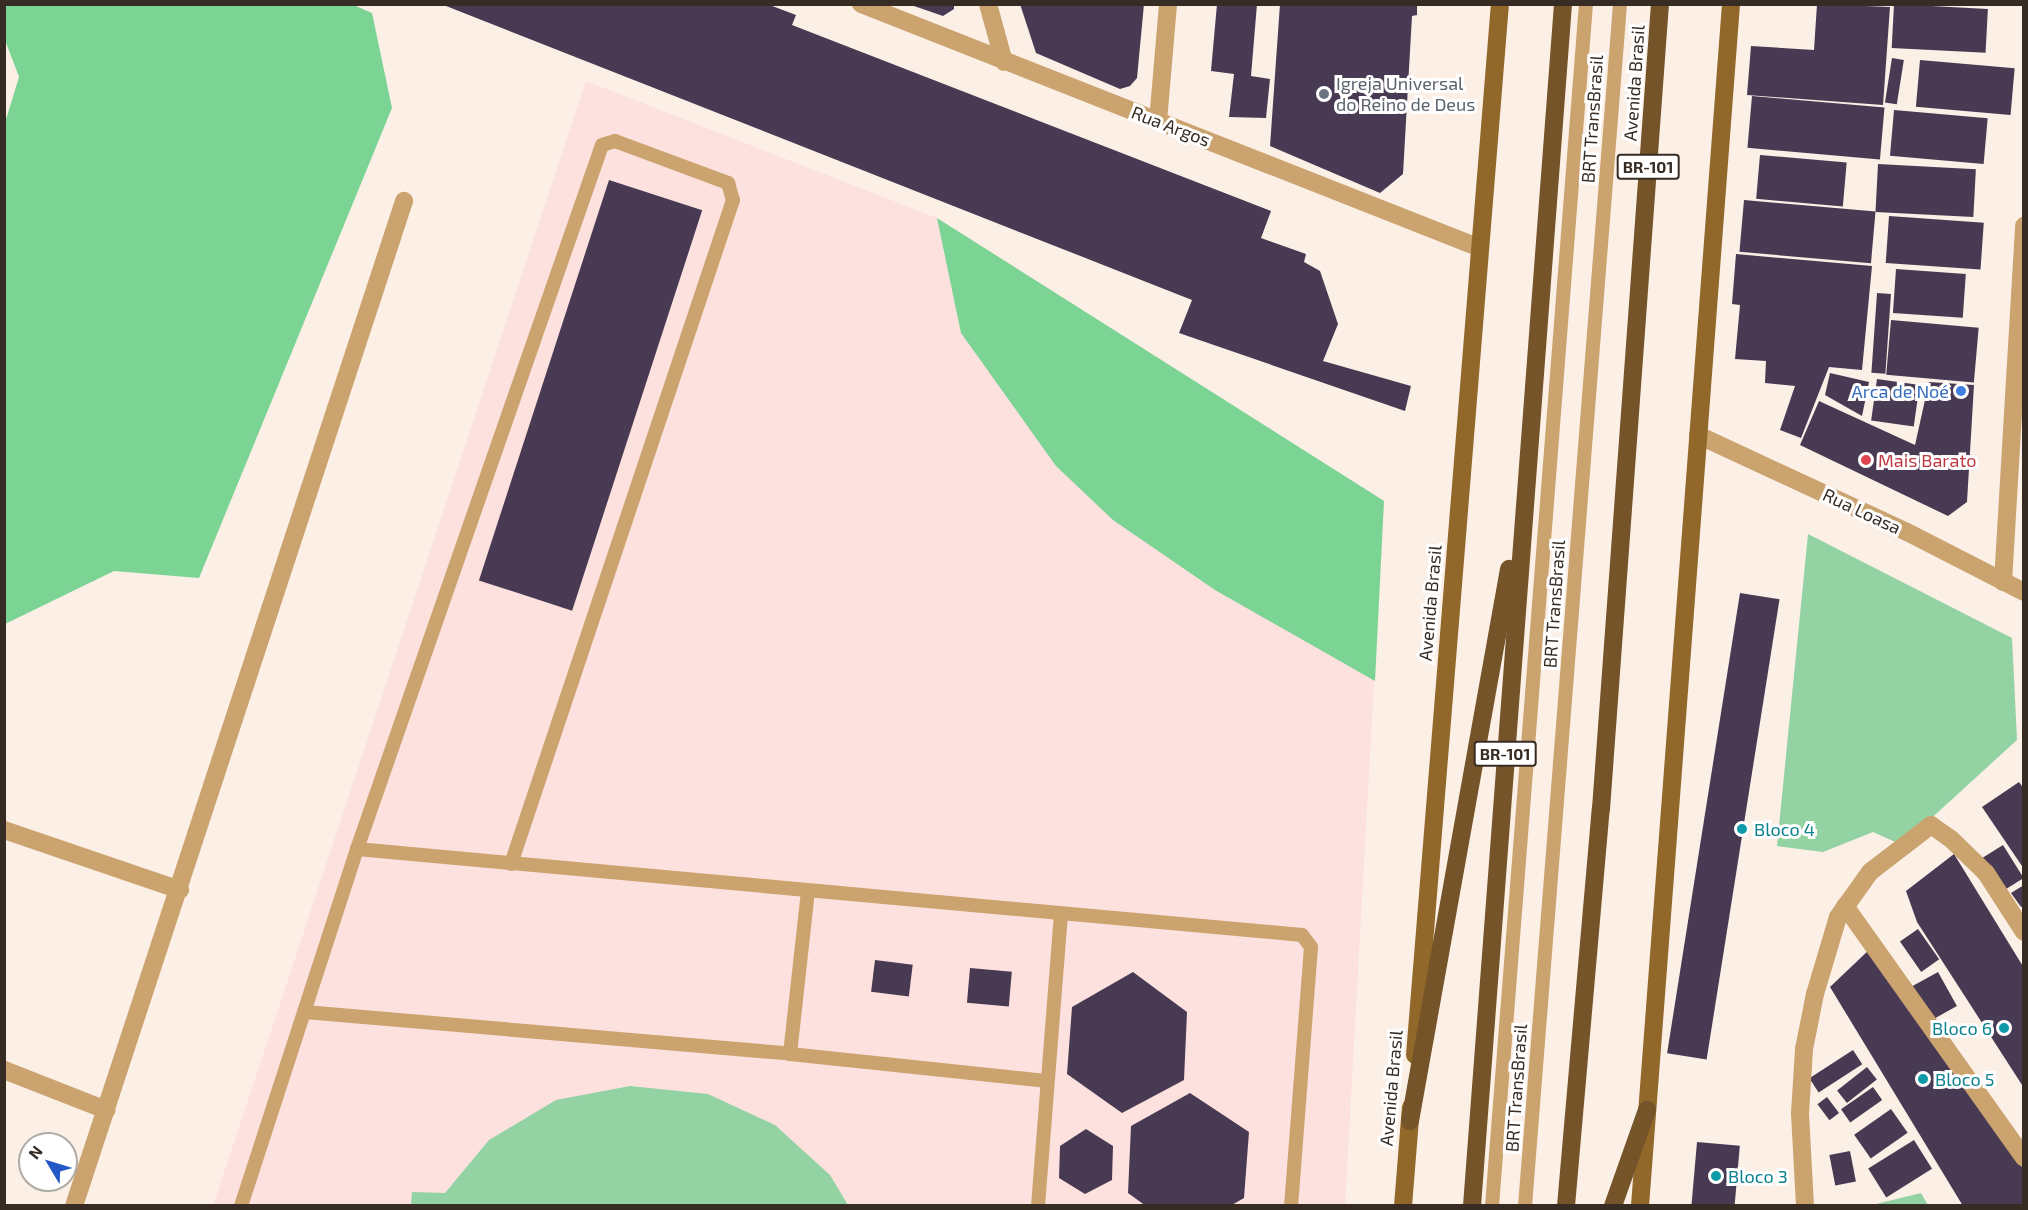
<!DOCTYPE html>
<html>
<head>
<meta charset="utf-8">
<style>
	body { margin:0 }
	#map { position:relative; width:2028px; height:1210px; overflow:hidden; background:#fbefe6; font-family:"Exo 2",sans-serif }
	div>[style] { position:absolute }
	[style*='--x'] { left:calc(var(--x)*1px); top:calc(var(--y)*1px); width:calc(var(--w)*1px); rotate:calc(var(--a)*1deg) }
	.education>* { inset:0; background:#fce1de }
	.green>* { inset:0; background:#93d2a3 }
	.forest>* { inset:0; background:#7bd394 }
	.building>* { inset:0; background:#493a53; transform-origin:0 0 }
	.lane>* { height:14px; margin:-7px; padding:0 7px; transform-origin:7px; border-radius:7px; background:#cba36f }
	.street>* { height:18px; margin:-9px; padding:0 9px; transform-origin:9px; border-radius:9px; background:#cba36f }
	.primary>* { height:18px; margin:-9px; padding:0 9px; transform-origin:9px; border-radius:9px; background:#91672a }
	.highway>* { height:18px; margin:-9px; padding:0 9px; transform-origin:9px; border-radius:9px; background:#745428 }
	.dots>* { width:16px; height:16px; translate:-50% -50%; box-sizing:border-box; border:3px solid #fff; border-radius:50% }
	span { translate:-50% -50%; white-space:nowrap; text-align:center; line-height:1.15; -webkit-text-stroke:6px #fff; paint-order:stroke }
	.shield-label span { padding:2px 4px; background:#fff; border:2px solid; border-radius:4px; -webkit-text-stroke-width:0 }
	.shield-label { font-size:16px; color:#372c23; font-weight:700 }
	.street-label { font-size:18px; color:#372c23 }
	.worship-label { font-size:18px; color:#5b616d }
	.left { translate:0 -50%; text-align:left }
	.shop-label { font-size:18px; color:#366cbe }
	.right { translate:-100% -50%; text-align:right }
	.health-label { font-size:18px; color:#be3a42 }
	.culture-label { font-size:18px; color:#0d838f }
	.frame { position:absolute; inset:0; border:6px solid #372c23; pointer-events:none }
	.north { position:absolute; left:18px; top:1132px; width:60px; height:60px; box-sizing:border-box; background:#fff; border:2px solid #afaba7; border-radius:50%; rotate:308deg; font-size:16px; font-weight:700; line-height:24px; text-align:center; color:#372c23 }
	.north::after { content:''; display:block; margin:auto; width:21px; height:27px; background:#2359c6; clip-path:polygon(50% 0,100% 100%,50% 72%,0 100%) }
</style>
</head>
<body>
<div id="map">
	<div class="education">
		<div style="clip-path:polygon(586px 81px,937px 218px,1384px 501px,1345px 1205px,213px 1206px)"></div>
	</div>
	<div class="green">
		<div style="clip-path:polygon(1808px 534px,2012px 638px,2017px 740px,1902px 845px,1873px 832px,1823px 852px,1777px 846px)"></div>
		<div style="clip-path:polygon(630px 1086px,708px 1094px,775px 1125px,830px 1175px,848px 1205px,411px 1205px,412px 1192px,445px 1193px,489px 1140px,556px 1100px)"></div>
		<div style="clip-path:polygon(1921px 1193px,1928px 1205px,1872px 1205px)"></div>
	</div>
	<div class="forest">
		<div style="clip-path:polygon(351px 4px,372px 13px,392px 108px,199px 578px,114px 571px,5px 624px,4px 126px,19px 77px,5px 40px,5px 5px)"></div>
		<div style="clip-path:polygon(937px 218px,1384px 501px,1375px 681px,1215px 590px,1113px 520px,1056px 466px,961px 333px)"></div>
	</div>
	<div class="building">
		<div style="clip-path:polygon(441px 4px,767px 4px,796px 15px,792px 25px,1271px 211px,1261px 238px,1306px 254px,1304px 262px,1320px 271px,1338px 324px,1323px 361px,1411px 386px,1405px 411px,1179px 333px,1192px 300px)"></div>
		<div style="clip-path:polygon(954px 4px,954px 9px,943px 16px,911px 5px)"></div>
		<div style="clip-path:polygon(1020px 4px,1144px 4px,1137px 78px,1130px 86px,1120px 89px,1036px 53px)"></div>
		<div style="clip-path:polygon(1217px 4px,1257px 4px,1251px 76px,1270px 79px,1266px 118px,1229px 117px,1234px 74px,1211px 71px)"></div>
		<div style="clip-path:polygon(1280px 4px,1417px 4px,1417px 15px,1412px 16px,1403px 174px,1380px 193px,1270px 146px)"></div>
		<div style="clip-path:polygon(1817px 4px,1890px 7px,1883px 105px,1747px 95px,1751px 46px,1814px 50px)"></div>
		<div style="left:1894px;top:4px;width:94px;height:44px;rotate:3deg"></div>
		<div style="left:1892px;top:58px;width:12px;height:45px;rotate:9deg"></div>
		<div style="left:1920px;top:60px;width:95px;height:47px;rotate:5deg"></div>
		<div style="left:1752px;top:96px;width:133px;height:52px;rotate:5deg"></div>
		<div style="left:1894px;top:110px;width:94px;height:46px;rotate:5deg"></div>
		<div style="left:1760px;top:155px;width:87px;height:44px;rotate:5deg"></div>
		<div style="left:1878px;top:164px;width:98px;height:48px;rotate:3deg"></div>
		<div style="left:609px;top:180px;width:98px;height:421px;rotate:18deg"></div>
		<div style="left:1744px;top:200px;width:132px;height:52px;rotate:5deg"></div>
		<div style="left:1889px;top:216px;width:95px;height:47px;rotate:4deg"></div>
		<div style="clip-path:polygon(1736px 254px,1872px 266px,1862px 370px,1829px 367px,1801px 438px,1780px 430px,1795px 386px,1765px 383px,1766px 361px,1735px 359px,1740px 305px,1732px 304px)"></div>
		<div style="left:1896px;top:269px;width:70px;height:44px;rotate:4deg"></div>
		<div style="left:1877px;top:293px;width:14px;height:80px;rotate:4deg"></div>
		<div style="left:1891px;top:320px;width:88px;height:55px;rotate:5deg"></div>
		<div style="clip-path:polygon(1830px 373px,1869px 382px,1862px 416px,1825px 395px)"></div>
		<div style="left:1877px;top:379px;width:43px;height:42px;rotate:8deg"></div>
		<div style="clip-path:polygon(1929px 382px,1974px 385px,1967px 502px,1948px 516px,1800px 445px,1819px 401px,1915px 445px)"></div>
		<div style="left:1740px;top:593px;width:40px;height:466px;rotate:9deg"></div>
		<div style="clip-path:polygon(2019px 782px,2024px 789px,2024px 869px,1982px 807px)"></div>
		<div style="left:2003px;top:845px;width:39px;height:24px;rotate:58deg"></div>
		<div style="clip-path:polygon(1954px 854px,2024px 968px,2024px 1088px,1917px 922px,1906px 891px)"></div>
		<div style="clip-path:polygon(2024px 885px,2024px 906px,2021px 907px,2011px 893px)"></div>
		<div style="left:1918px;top:929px;width:37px;height:22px;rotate:55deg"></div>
		<div style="clip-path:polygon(1871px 948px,2024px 1170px,2024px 1206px,1963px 1206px,1830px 987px)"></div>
		<div style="left:875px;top:960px;width:38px;height:32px;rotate:7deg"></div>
		<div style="left:970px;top:968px;width:42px;height:35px;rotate:5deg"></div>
		<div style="clip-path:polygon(1133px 972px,1187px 1012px,1184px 1080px,1122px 1113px,1067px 1074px,1072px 1007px)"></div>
		<div style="left:1938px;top:972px;width:39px;height:29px;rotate:61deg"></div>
		<div style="left:1853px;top:1050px;width:17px;height:52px;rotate:57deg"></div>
		<div style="left:1867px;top:1067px;width:16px;height:38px;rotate:52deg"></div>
		<div style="left:1873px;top:1087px;width:16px;height:39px;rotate:55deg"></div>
		<div style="clip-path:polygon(1190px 1093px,1249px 1132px,1244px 1198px,1230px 1206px,1146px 1206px,1128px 1193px,1131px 1126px)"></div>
		<div style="left:1827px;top:1097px;width:20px;height:12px;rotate:53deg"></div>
		<div style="left:1891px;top:1109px;width:29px;height:45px;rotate:55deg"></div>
		<div style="clip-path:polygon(1086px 1129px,1113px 1146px,1112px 1180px,1085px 1194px,1059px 1178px,1060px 1146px)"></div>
		<div style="left:1914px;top:1140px;width:34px;height:54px;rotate:58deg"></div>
		<div style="left:1697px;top:1142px;width:43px;height:64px;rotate:5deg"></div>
		<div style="left:1850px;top:1151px;width:31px;height:21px;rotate:79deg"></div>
	</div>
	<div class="lane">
		<div style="--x:357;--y:849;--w:745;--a:-70.81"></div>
		<div style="--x:602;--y:145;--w:14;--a:-17"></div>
		<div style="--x:615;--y:141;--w:121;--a:20.4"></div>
		<div style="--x:728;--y:183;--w:18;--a:74"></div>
		<div style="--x:733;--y:200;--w:700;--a:108.49"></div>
		<div style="--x:305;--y:1012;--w:487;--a:4.9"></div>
		<div style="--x:790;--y:1054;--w:257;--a:6"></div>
		<div style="--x:790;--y:1054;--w:163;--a:-83.7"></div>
		<div style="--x:241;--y:1206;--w:375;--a:-72"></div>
		<div style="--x:357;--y:849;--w:949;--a:5.2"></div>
		<div style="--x:1302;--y:935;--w:15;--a:53"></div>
		<div style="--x:1311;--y:947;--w:260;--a:94.4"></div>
		<div style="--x:1038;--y:1206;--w:292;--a:-85.5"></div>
		<div style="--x:1492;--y:1206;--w:1206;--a:-85.53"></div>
		<div style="--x:1525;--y:1206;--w:1206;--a:-85.48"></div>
	</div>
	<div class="street">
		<div style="--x:861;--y:4;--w:665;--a:21.51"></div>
		<div style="--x:988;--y:4;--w:60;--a:74.6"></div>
		<div style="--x:1158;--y:121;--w:117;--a:-85.1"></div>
		<div style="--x:1698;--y:435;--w:230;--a:24.9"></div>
		<div style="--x:1907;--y:532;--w:131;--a:27.1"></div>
		<div style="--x:2003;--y:582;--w:357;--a:-86.6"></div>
		<div style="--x:4;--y:830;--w:186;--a:18.8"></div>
		<div style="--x:1845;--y:906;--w:309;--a:54.6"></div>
		<div style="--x:4;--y:1070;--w:110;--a:21.4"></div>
		<div style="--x:74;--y:1206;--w:1058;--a:-71.82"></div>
		<div style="--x:1805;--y:1206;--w:93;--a:-93.1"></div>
		<div style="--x:1800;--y:1113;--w:64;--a:-86.4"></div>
		<div style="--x:1804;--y:1049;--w:56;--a:-78.7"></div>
		<div style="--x:1815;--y:994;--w:80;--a:-73.4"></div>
		<div style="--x:1838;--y:917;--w:55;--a:-54.6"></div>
		<div style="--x:1870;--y:872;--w:77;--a:-37.6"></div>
		<div style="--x:1931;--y:825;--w:24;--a:35"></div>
		<div style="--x:1951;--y:839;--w:49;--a:44.2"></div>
		<div style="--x:1986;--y:873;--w:70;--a:57.2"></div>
	</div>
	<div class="primary">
		<div style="--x:1415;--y:1055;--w:1054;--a:-85.38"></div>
		<div style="--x:1403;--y:1206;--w:99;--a:-85.4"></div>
		<div style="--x:1640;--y:1206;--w:1205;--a:-85.67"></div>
	</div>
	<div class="highway">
		<div style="--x:1410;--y:1121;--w:561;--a:-79.83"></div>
		<div style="--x:1472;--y:1206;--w:1205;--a:-85.67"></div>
		<div style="--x:1566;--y:1206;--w:399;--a:-85"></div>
		<div style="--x:1601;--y:809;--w:807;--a:-85.81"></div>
		<div style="--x:1613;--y:1206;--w:102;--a:-70.5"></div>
	</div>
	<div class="dots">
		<div style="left:1324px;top:94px;background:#6b7280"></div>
		<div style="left:1961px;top:391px;background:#3f7fe0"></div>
		<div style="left:1866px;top:460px;background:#e0444e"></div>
		<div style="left:1742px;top:829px;background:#0f9aa8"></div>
		<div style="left:2004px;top:1028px;background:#0f9aa8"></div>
		<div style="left:1923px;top:1079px;background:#0f9aa8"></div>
		<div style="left:1716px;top:1176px;background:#0f9aa8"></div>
	</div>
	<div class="shield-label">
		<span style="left:1648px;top:167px">BR-101</span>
		<span style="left:1505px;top:754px">BR-101</span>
	</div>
	<div class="street-label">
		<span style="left:1634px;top:83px;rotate:-86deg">Avenida Brasil</span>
		<span style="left:1592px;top:119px;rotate:-86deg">BRT TransBrasil</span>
		<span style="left:1171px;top:126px;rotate:21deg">Rua Argos</span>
		<span style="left:1862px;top:511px;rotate:25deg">Rua Loasa</span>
		<span style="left:1430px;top:603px;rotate:-85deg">Avenida Brasil</span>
		<span style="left:1554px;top:604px;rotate:-86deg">BRT TransBrasil</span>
		<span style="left:1391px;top:1088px;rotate:-85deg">Avenida Brasil</span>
		<span style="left:1516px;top:1088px;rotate:-86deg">BRT TransBrasil</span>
	</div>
	<div class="worship-label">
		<span class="left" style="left:1336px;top:94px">Igreja Universal<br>do Reino de Deus</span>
	</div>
	<div class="shop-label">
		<span class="right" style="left:1949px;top:391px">Arca de Noé</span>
	</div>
	<div class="health-label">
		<span class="left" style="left:1878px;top:460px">Mais Barato</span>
	</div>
	<div class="culture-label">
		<span class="left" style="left:1754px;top:829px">Bloco 4</span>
		<span class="right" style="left:1992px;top:1028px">Bloco 6</span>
		<span class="left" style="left:1935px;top:1079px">Bloco 5</span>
		<span class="left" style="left:1728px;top:1176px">Bloco 3</span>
	</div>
	<div class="frame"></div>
	<div class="north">N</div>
</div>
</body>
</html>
